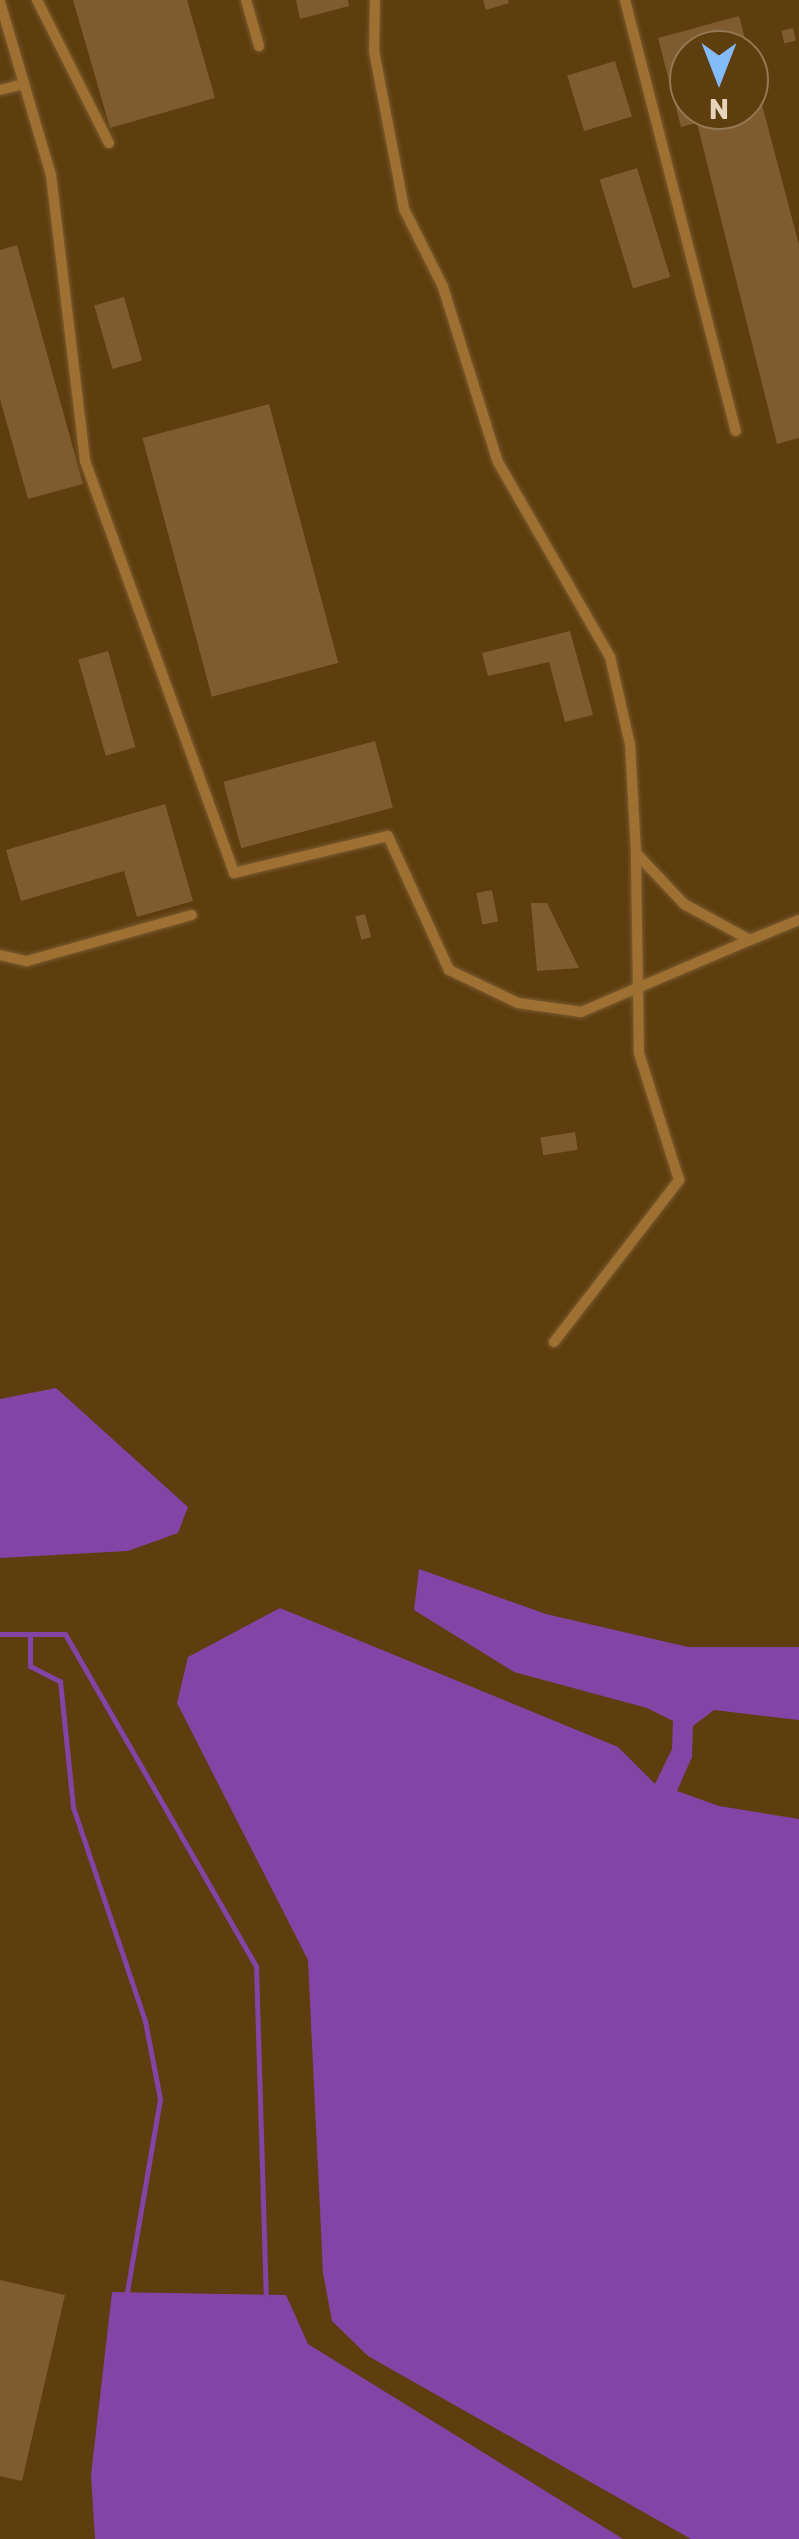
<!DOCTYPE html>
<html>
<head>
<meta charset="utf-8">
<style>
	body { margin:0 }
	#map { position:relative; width:799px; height:2539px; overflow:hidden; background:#5e3d0e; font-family:Rubik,sans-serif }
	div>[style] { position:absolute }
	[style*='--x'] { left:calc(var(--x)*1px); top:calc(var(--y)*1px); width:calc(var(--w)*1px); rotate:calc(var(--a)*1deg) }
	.water>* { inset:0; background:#8244a5 }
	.stream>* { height:5px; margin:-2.5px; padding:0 2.5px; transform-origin:2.5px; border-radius:2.5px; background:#8244a5 }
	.building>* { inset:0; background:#7e5c30; transform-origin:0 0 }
	.roads { filter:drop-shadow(0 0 2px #7a5b31) drop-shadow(0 0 2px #7a5b31) }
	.service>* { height:10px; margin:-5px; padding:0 5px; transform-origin:5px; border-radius:5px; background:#9e7031 }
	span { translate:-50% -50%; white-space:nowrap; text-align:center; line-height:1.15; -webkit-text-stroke:10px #5e3d0e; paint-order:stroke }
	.north { position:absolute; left:669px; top:30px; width:100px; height:100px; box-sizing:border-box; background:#5e3d0e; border:2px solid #957954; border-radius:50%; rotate:180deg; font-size:28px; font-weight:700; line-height:40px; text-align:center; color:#e8d4bd }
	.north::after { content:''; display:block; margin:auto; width:35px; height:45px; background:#83bcfb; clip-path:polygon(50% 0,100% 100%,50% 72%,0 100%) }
</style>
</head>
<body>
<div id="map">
	<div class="water">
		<div style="clip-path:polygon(56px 1388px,188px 1507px,178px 1533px,128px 1551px,0 1558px,0 1399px)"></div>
		<div style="clip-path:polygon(419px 1569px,546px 1614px,688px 1647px,799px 1647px,799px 1720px,714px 1710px,693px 1726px,692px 1757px,677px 1791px,719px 1806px,799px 1819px,799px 2539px,691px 2539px,368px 2356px,332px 2321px,323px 2273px,308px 1960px,177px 1703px,188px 1657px,280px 1608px,618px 1747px,655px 1784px,672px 1749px,673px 1721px,647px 1708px,514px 1672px,414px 1610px)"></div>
		<div style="clip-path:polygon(112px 2292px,286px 2295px,308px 2344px,623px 2539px,95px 2539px,91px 2475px)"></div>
	</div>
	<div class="stream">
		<div style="--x:0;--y:1634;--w:65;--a:0"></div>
		<div style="--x:65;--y:1634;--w:383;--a:60.1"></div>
		<div style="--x:256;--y:1966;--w:329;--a:88.3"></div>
		<div style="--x:30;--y:1634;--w:32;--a:90"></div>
		<div style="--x:30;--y:1666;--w:34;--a:27"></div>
		<div style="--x:60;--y:1681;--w:127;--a:84.1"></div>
		<div style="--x:73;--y:1807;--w:226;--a:71.4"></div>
		<div style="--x:145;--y:2021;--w:79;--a:79.1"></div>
		<div style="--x:160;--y:2099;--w:196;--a:99.7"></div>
	</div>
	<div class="building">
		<div style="clip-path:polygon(73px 0,187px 0,215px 98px,110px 128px)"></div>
		<div style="clip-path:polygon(296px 0,348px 0,349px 6px,300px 19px)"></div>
		<div style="clip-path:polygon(483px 0,508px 0,509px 3px,486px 10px)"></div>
		<div style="clip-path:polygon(739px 16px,748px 50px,689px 50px,689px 110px,749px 110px,750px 59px,799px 245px,799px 438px,777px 444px,697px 123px,681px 127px,658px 38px)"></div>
		<div style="left:793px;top:28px;width:13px;height:12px;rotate:77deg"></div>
		<div style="left:615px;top:61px;width:58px;height:50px;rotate:73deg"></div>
		<div style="left:637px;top:168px;width:114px;height:39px;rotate:73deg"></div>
		<div style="clip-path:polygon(17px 245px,83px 484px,28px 499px,0 399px,0 250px)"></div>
		<div style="left:124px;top:297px;width:66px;height:31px;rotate:74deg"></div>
		<div style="left:269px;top:404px;width:268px;height:131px;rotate:75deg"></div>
		<div style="clip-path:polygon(570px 631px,593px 715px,565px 722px,549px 662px,488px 676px,482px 653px)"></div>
		<div style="left:108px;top:651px;width:100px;height:31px;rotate:74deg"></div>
		<div style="left:375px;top:741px;width:69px;height:157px;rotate:75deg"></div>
		<div style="clip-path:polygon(165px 804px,193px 901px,137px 917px,124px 871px,21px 901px,6px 850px)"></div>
		<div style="left:492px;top:890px;width:32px;height:16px;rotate:79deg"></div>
		<div style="clip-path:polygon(531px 903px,547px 903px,579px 968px,537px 971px)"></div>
		<div style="left:365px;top:914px;width:24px;height:10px;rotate:75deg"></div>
		<div style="left:575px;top:1132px;width:18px;height:35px;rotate:81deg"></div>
		<div style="clip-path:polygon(0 2280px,65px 2295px,22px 2481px,0 2476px)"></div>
	</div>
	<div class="roads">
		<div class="service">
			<div style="--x:37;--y:0;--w:160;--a:63.3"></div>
			<div style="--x:246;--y:0;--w:48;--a:74.2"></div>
			<div style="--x:375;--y:0;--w:51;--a:91.1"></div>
			<div style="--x:374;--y:51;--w:161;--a:79.2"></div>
			<div style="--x:404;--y:209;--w:87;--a:63.4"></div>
			<div style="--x:443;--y:287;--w:183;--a:72.6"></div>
			<div style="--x:498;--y:462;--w:225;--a:60.1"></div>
			<div style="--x:610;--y:657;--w:89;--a:77.1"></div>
			<div style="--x:630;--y:744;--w:109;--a:86.8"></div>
			<div style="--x:636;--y:853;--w:70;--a:46.7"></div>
			<div style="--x:684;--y:904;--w:75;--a:28.6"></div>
			<div style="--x:750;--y:940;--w:53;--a:-22.2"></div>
			<div style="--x:625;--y:0;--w:445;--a:75.6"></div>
			<div style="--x:0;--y:2;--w:180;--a:73.6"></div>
			<div style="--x:51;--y:175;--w:288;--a:83.2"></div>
			<div style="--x:85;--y:461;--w:438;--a:70.1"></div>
			<div style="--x:234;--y:873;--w:158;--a:-13.5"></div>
			<div style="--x:388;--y:836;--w:147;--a:65.5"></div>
			<div style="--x:449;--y:970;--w:76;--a:25.6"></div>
			<div style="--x:518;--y:1003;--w:64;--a:8.1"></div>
			<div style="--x:581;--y:1012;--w:184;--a:-23.1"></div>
			<div style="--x:0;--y:90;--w:25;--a:-14"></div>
			<div style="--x:0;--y:955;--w:28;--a:13"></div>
			<div style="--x:27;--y:961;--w:171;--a:-15.6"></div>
			<div style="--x:554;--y:1342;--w:205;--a:-52.3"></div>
			<div style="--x:679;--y:1180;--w:133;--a:-107.5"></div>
			<div style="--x:639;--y:1053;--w:199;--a:-90.9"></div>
		</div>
	</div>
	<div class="north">N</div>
</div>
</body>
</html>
